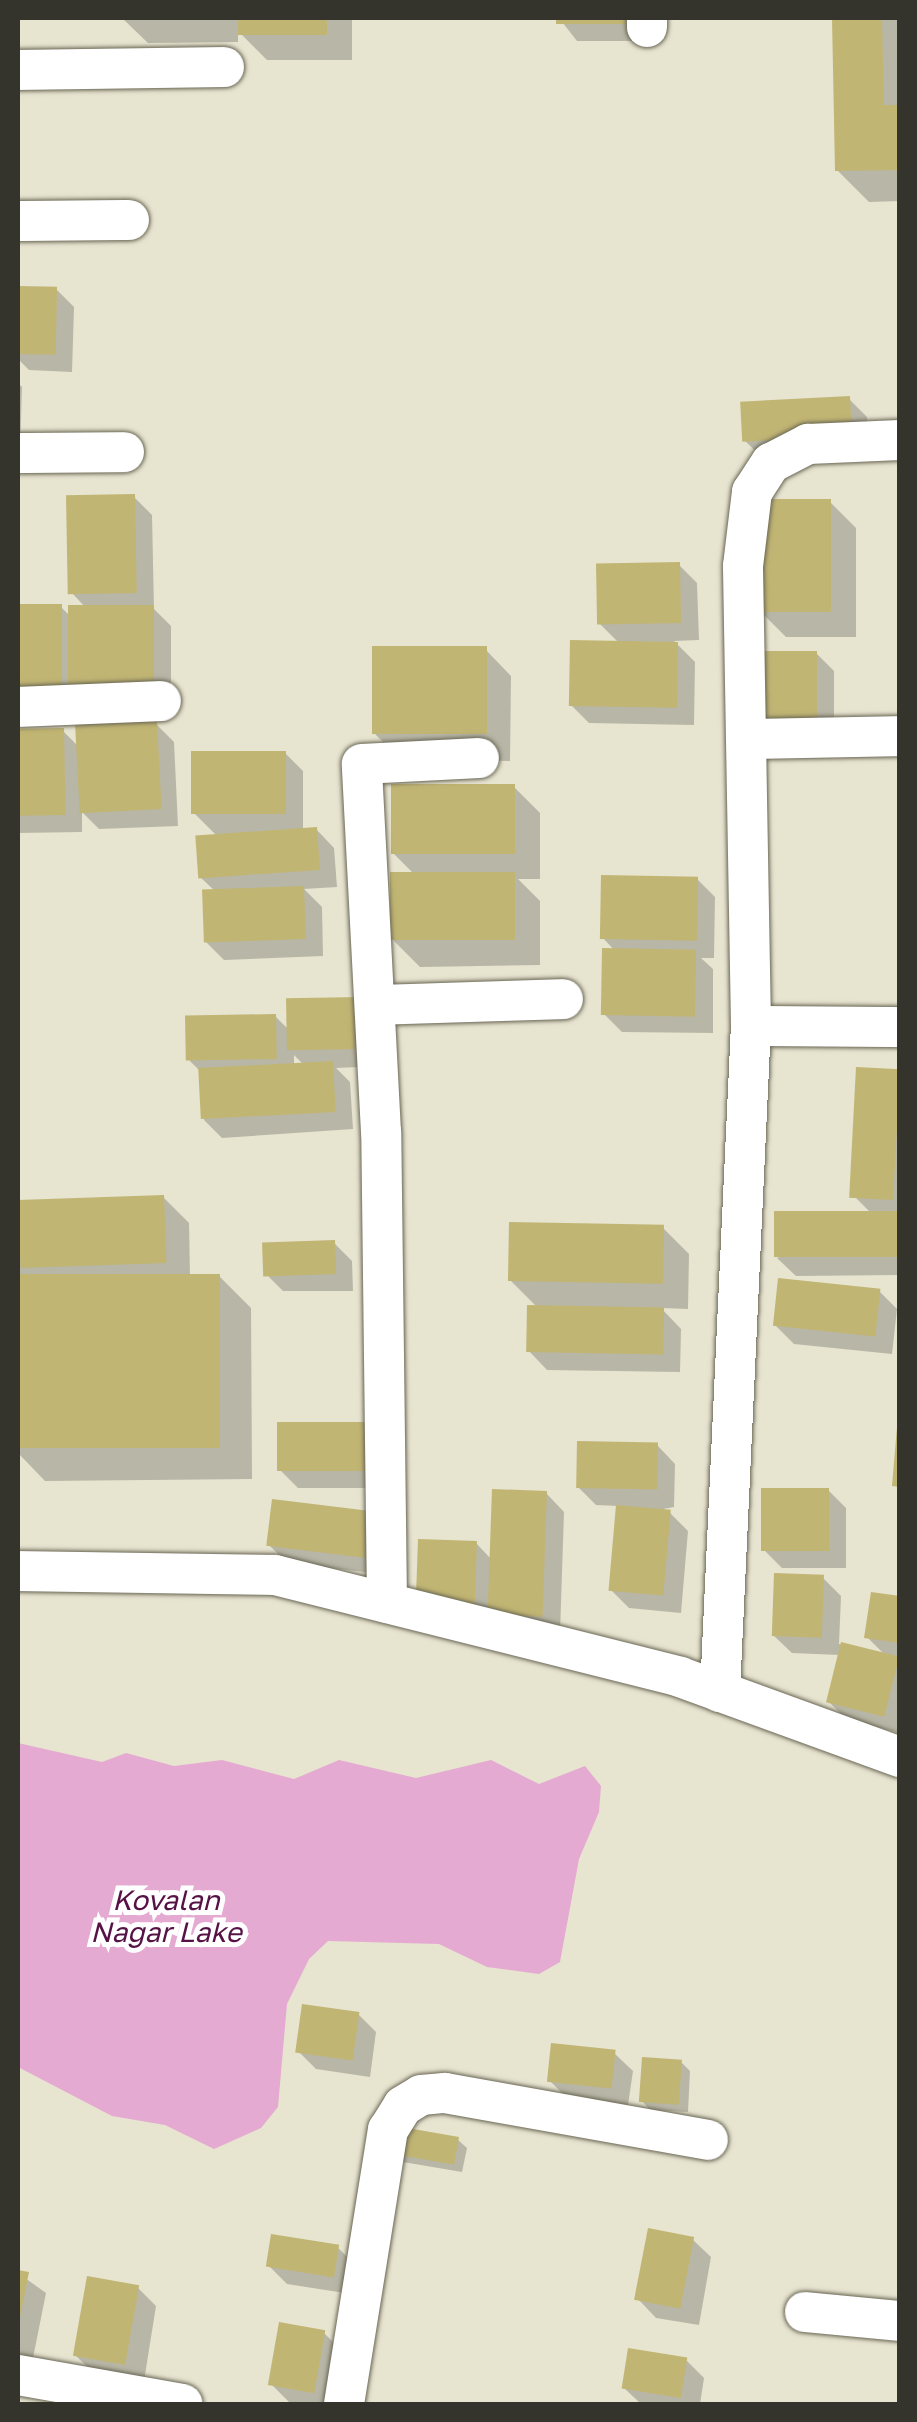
<!DOCTYPE html>
<html>
<head>
<meta charset="utf-8">
<style>
	body { margin:0 }
	#map { position:relative; width:917px; height:2422px; overflow:hidden; background:#e7e4d0; font-family:"Golos Text",sans-serif }
	div>[style] { position:absolute }
	[style*='--x'] { left:calc(var(--x)*1px); top:calc(var(--y)*1px); width:calc(var(--w)*1px); rotate:calc(var(--a)*1deg) }
	.water>* { inset:0; background:#e5aad1 }
	.shadow>* { inset:0; background:#0003 }
	.building>* { inset:0; background:#c1b573; transform-origin:0 0 }
	.roads { filter:drop-shadow(0 0 2px #696654) drop-shadow(0 0 2px #696654) }
	.minor>* { height:40px; margin:-20px; padding:0 20px; transform-origin:20px; border-radius:20px; background:#fff }
	span { translate:-50% -50%; white-space:nowrap; text-align:center; line-height:1.15; -webkit-text-stroke:10px #fff; paint-order:stroke }
	.water-label { font-size:28px; color:#561145; font-style:italic }
	.frame { position:absolute; inset:0; border:20px solid #35342c; pointer-events:none }
</style>
</head>
<body>
<div id="map">
	<div class="water">
		<div style="clip-path:polygon(18px 1743px,102px 1762px,126px 1753px,174px 1766px,222px 1760px,294px 1779px,339px 1760px,416px 1778px,491px 1760px,539px 1784px,585px 1766px,601px 1786px,599px 1812px,579px 1859px,560px 1962px,539px 1974px,487px 1967px,439px 1944px,328px 1941px,309px 1959px,287px 2004px,278px 2107px,261px 2128px,214px 2149px,165px 2125px,112px 2116px,18px 2067px)"></div>
	</div>
	<div class="shadow">
		<div style="clip-path:polygon(122px 18px,352px 18px,352px 60px,267px 60px,238px 31px,238px 42px,148px 43px)"></div>
		<div style="clip-path:polygon(559px 18px,643px 18px,643px 41px,577px 41px)"></div>
		<div style="clip-path:polygon(834px 18px,900px 18px,900px 201px,869px 202px,837px 170px)"></div>
		<div style="clip-path:polygon(18px 288px,56px 289px,74px 307px,72px 372px,29px 370px,18px 359px)"></div>
		<div style="clip-path:polygon(18px 383px,22px 387px,20px 454px,18px 454px)"></div>
		<div style="clip-path:polygon(849px 399px,867px 417px,869px 453px,763px 458px,744px 440px)"></div>
		<div style="clip-path:polygon(134px 497px,152px 515px,154px 609px,171px 626px,171px 707px,87px 707px,156px 724px,174px 742px,178px 826px,99px 829px,82px 812px,82px 832px,18px 833px,18px 731px,63px 731px,78px 746px,78px 722px,18px 722px,18px 607px,61px 607px,70px 616px,86px 608px,72px 593px)"></div>
		<div style="clip-path:polygon(830px 502px,856px 528px,856px 637px,786px 637px,760px 611px)"></div>
		<div style="clip-path:polygon(679px 565px,697px 583px,699px 640px,674px 641px,695px 662px,694px 725px,589px 723px,571px 705px,619px 643px,600px 624px)"></div>
		<div style="clip-path:polygon(486px 650px,511px 676px,510px 761px,400px 759px,374px 733px)"></div>
		<div style="clip-path:polygon(816px 653px,834px 671px,834px 743px,784px 743px)"></div>
		<div style="clip-path:polygon(285px 753px,303px 771px,303px 830px,316px 829px,334px 848px,337px 887px,304px 889px,322px 907px,323px 956px,224px 960px,206px 942px,217px 893px,199px 876px,216px 835px,194px 813px)"></div>
		<div style="clip-path:polygon(514px 787px,540px 813px,540px 879px,518px 879px,540px 901px,540px 965px,420px 967px,394px 941px,416px 876px,394px 854px)"></div>
		<div style="clip-path:polygon(697px 879px,715px 897px,714px 958px,701px 958px,713px 969px,713px 1033px,622px 1032px,604px 1014px,615px 951px,603px 938px)"></div>
		<div style="clip-path:polygon(evenodd,360px 1000px,379px 1066px,336px 1068px,350px 1082px,353px 1129px,222px 1138px,204px 1120px,201px 1072px,189px 1060px,275px 1016px,289px 1030px,360px 1000px,294px 1055px,305px 1066px,294px 1067px,294px 1055px)"></div>
		<div style="clip-path:polygon(900px 1071px,900px 1275px,796px 1276px,777px 1258px,872px 1214px,855px 1197px)"></div>
		<div style="clip-path:polygon(163px 1197px,189px 1223px,190px 1276px,219px 1276px,251px 1308px,252px 1479px,45px 1481px,19px 1454px,18px 1533px,18px 1202px)"></div>
		<div style="clip-path:polygon(663px 1228px,689px 1254px,688px 1309px,661px 1308px,681px 1329px,680px 1372px,547px 1370px,529px 1351px,538px 1308px,510px 1280px)"></div>
		<div style="clip-path:polygon(334px 1243px,352px 1261px,353px 1291px,283px 1291px,265px 1273px)"></div>
		<div style="clip-path:polygon(879px 1291px,897px 1309px,892px 1354px,794px 1344px,776px 1326px)"></div>
		<div style="clip-path:polygon(367px 1424px,385px 1488px,298px 1488px,280px 1470px)"></div>
		<div style="clip-path:polygon(657px 1445px,675px 1464px,674px 1507px,653px 1511px,670px 1513px,688px 1531px,681px 1613px,629px 1608px,611px 1590px,619px 1506px,596px 1505px,578px 1487px)"></div>
		<div style="clip-path:polygon(828px 1490px,846px 1508px,846px 1568px,782px 1568px,764px 1550px)"></div>
		<div style="clip-path:polygon(546px 1493px,564px 1512px,560px 1634px,437px 1619px,476px 1543px,491px 1559px)"></div>
		<div style="clip-path:polygon(369px 1513px,382px 1574px,287px 1563px,269px 1545px)"></div>
		<div style="clip-path:polygon(823px 1578px,841px 1596px,839px 1644px,885px 1655px,867px 1637px,900px 1599px,900px 1733px,846px 1719px,828px 1701px,840px 1655px,792px 1653px,773px 1635px)"></div>
		<div style="clip-path:polygon(358px 2014px,376px 2032px,370px 2077px,316px 2069px,298px 2051px)"></div>
		<div style="clip-path:polygon(614px 2053px,633px 2071px,628px 2105px,568px 2099px,550px 2081px)"></div>
		<div style="clip-path:polygon(681px 2062px,690px 2071px,688px 2112px,650px 2110px,642px 2101px)"></div>
		<div style="clip-path:polygon(458px 2140px,467px 2148px,462px 2172px,403px 2162px,394px 2153px)"></div>
		<div style="clip-path:polygon(692px 2239px,711px 2257px,699px 2325px,656px 2318px,638px 2299px)"></div>
		<div style="clip-path:polygon(337px 2247px,356px 2265px,351px 2294px,287px 2284px,269px 2266px)"></div>
		<div style="clip-path:polygon(18px 2273px,46px 2293px,32px 2363px,18px 2360px)"></div>
		<div style="clip-path:polygon(138px 2288px,156px 2306px,144px 2381px,95px 2374px,76px 2356px)"></div>
		<div style="clip-path:polygon(323px 2332px,341px 2350px,332px 2404px,289px 2402px,271px 2384px)"></div>
		<div style="clip-path:polygon(686px 2360px,704px 2378px,700px 2404px,641px 2404px,624px 2388px)"></div>
	</div>
	<div class="building">
		<div style="left:238px;top:18px;width:89px;height:17px"></div>
		<div style="left:556px;top:18px;width:70px;height:6px"></div>
		<div style="clip-path:polygon(832px 18px,882px 18px,884px 105px,900px 105px,900px 170px,835px 171px)"></div>
		<div style="left:18px;top:286px;width:39px;height:68px;rotate:1deg"></div>
		<div style="left:850px;top:396px;width:40px;height:110px;rotate:87deg"></div>
		<div style="left:135px;top:494px;width:99px;height:69px;rotate:89deg"></div>
		<div style="left:757px;top:499px;width:74px;height:113px"></div>
		<div style="left:680px;top:562px;width:61px;height:84px;rotate:89deg"></div>
		<div style="left:18px;top:604px;width:44px;height:93px"></div>
		<div style="left:68px;top:605px;width:86px;height:85px"></div>
		<div style="left:570px;top:640px;width:108px;height:66px;rotate:1deg"></div>
		<div style="left:372px;top:646px;width:115px;height:88px"></div>
		<div style="left:764px;top:651px;width:53px;height:74px"></div>
		<div style="left:157px;top:721px;width:88px;height:82px;rotate:87deg"></div>
		<div style="left:64px;top:728px;width:87px;height:46px;rotate:89deg"></div>
		<div style="left:191px;top:751px;width:95px;height:63px"></div>
		<div style="left:515px;top:784px;width:70px;height:124px;rotate:90deg"></div>
		<div style="left:317px;top:827px;width:43px;height:122px;rotate:86deg"></div>
		<div style="left:515px;top:872px;width:68px;height:125px;rotate:90deg"></div>
		<div style="left:601px;top:875px;width:97px;height:64px;rotate:1deg"></div>
		<div style="left:304px;top:886px;width:53px;height:102px;rotate:88deg"></div>
		<div style="left:602px;top:948px;width:94px;height:67px;rotate:1deg"></div>
		<div style="left:361px;top:997px;width:52px;height:75px;rotate:89deg"></div>
		<div style="left:276px;top:1014px;width:45px;height:91px;rotate:89deg"></div>
		<div style="left:333px;top:1061px;width:51px;height:135px;rotate:87deg"></div>
		<div style="left:856px;top:1067px;width:44px;height:131px;rotate:3deg"></div>
		<div style="left:164px;top:1195px;width:68px;height:146px;rotate:88deg"></div>
		<div style="left:900px;top:1211px;width:46px;height:126px;rotate:90deg"></div>
		<div style="left:509px;top:1222px;width:155px;height:59px;rotate:1deg"></div>
		<div style="left:335px;top:1240px;width:34px;height:73px;rotate:88deg"></div>
		<div style="left:220px;top:1274px;width:174px;height:202px;rotate:90deg"></div>
		<div style="left:778px;top:1278px;width:103px;height:48px;rotate:6deg"></div>
		<div style="left:527px;top:1305px;width:137px;height:47px;rotate:1deg"></div>
		<div style="left:277px;top:1422px;width:91px;height:49px"></div>
		<div style="clip-path:polygon(897px 1427px,900px 1427px,900px 1487px,892px 1486px)"></div>
		<div style="left:577px;top:1441px;width:81px;height:47px;rotate:1deg"></div>
		<div style="left:761px;top:1488px;width:68px;height:63px"></div>
		<div style="left:492px;top:1489px;width:55px;height:126px;rotate:2deg"></div>
		<div style="left:272px;top:1499px;width:99px;height:47px;rotate:7deg"></div>
		<div style="left:616px;top:1505px;width:55px;height:86px;rotate:5deg"></div>
		<div style="left:418px;top:1539px;width:59px;height:63px;rotate:2deg"></div>
		<div style="left:774px;top:1573px;width:50px;height:63px;rotate:2deg"></div>
		<div style="clip-path:polygon(871px 1592px,900px 1596px,900px 1643px,864px 1638px)"></div>
		<div style="left:841px;top:1642px;width:60px;height:62px;rotate:14deg"></div>
		<div style="left:302px;top:2004px;width:58px;height:49px;rotate:8deg"></div>
		<div style="left:551px;top:2043px;width:65px;height:39px;rotate:6deg"></div>
		<div style="left:642px;top:2057px;width:40px;height:45px;rotate:4deg"></div>
		<div style="left:396px;top:2126px;width:64px;height:28px;rotate:10deg"></div>
		<div style="left:648px;top:2228px;width:47px;height:73px;rotate:11deg"></div>
		<div style="left:271px;top:2234px;width:69px;height:33px;rotate:9deg"></div>
		<div style="clip-path:polygon(18px 2270px,29px 2272px,19px 2322px,18px 2321px)"></div>
		<div style="left:87px;top:2276px;width:53px;height:81px;rotate:10deg"></div>
		<div style="left:279px;top:2322px;width:47px;height:64px;rotate:10deg"></div>
		<div style="left:628px;top:2348px;width:60px;height:41px;rotate:9deg"></div>
	</div>
	<div class="roads">
		<div class="minor">
			<div style="--x:647;--y:18;--w:9;--a:90"></div>
			<div style="--x:18;--y:70;--w:206;--a:-0.8"></div>
			<div style="--x:18;--y:221;--w:111;--a:-0.5"></div>
			<div style="--x:18;--y:453;--w:106;--a:-0.5"></div>
			<div style="--x:18;--y:707;--w:143;--a:-2.4"></div>
			<div style="--x:746;--y:739;--w:154;--a:-1.1"></div>
			<div style="--x:376;--y:1005;--w:187;--a:-1.8"></div>
			<div style="--x:751;--y:1026;--w:460;--a:-91"></div>
			<div style="--x:743;--y:566;--w:75;--a:-83.1"></div>
			<div style="--x:752;--y:492;--w:35;--a:-57"></div>
			<div style="--x:771;--y:463;--w:42;--a:-27.2"></div>
			<div style="--x:808;--y:444;--w:92;--a:-2.5"></div>
			<div style="--x:18;--y:1571;--w:257;--a:0.9"></div>
			<div style="--x:275;--y:1575;--w:418;--a:14.1"></div>
			<div style="--x:680;--y:1677;--w:234;--a:20"></div>
			<div style="--x:387;--y:1603;--w:471;--a:-90.7"></div>
			<div style="--x:381;--y:1132;--w:368;--a:-93"></div>
			<div style="--x:362;--y:764;--w:117;--a:-2.9"></div>
			<div style="--x:720;--y:1692;--w:667;--a:-87.34"></div>
			<div style="--x:751;--y:1026;--w:149;--a:0.4"></div>
			<div style="--x:805;--y:2312;--w:95;--a:5.4"></div>
			<div style="--x:18;--y:2375;--w:167;--a:10"></div>
			<div style="--x:344;--y:2404;--w:278;--a:-80.9"></div>
			<div style="--x:388;--y:2130;--w:28;--a:-58"></div>
			<div style="--x:403;--y:2106;--w:21;--a:-31"></div>
			<div style="--x:421;--y:2095;--w:24;--a:-5"></div>
			<div style="--x:445;--y:2093;--w:267;--a:10.1"></div>
		</div>
	</div>
	<div class="water-label">
		<span style="left:166px;top:1916px">Kovalan<br>Nagar Lake</span>
	</div>
	<div class="frame"></div>
</div>
</body>
</html>
